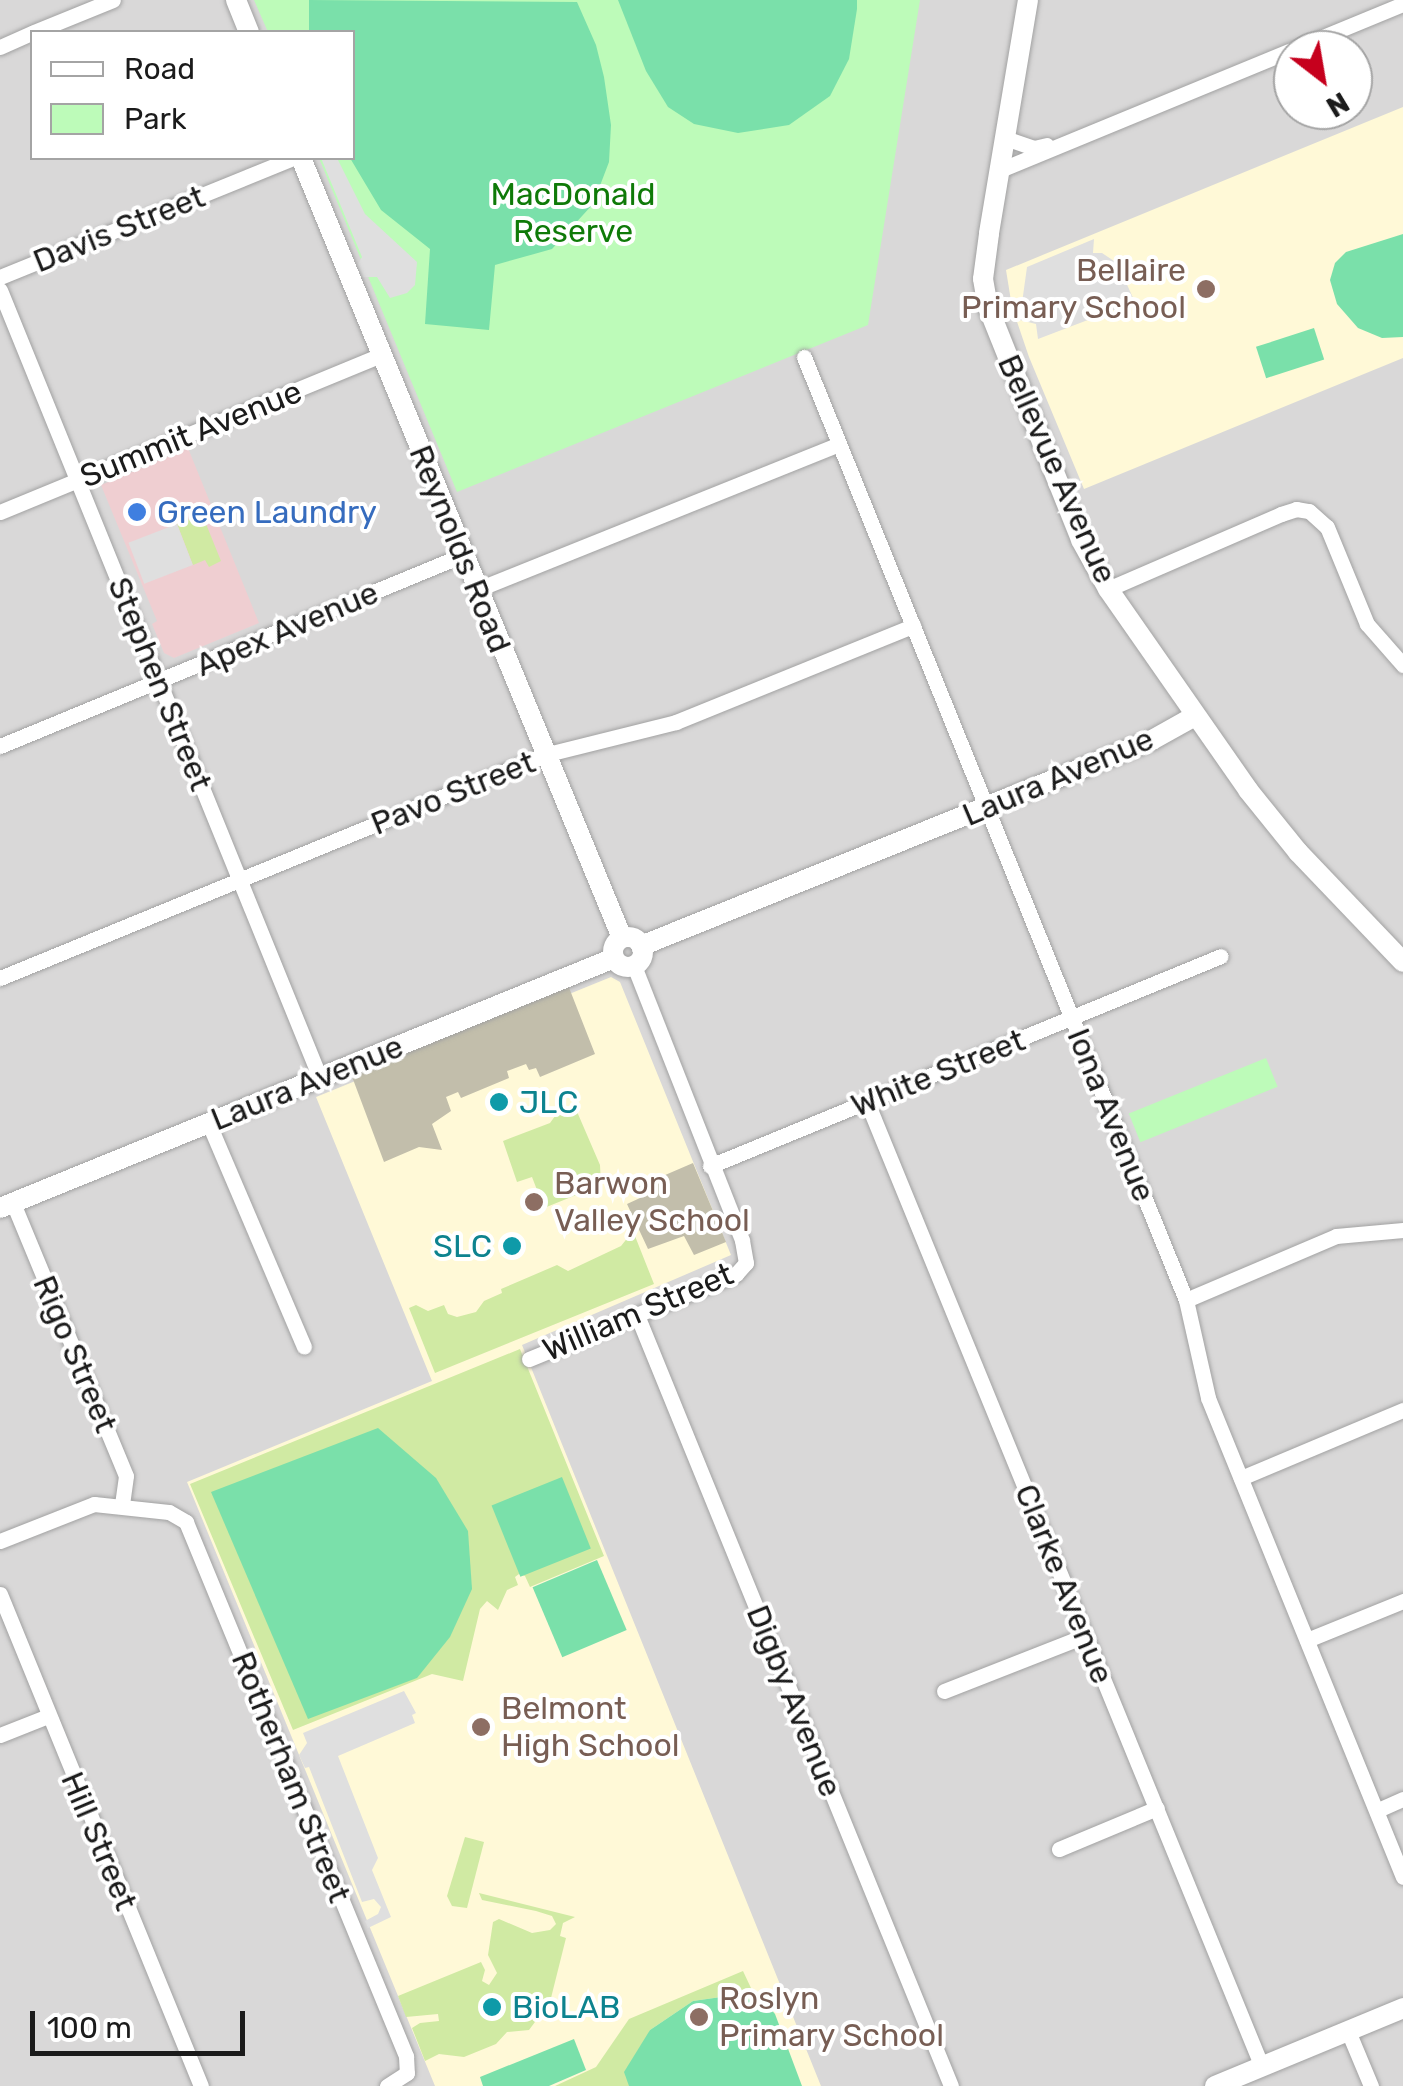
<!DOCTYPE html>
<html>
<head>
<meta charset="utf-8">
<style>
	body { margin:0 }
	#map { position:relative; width:1403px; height:2086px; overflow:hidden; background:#ede7e0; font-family:Rubik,sans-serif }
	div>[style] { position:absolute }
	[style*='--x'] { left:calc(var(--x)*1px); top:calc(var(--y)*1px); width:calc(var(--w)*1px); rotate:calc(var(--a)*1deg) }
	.residential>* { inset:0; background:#d9d8d8 }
	.commercial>* { inset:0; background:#efced1 }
	.education>* { inset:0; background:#fff9d7 }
	.construction>* { inset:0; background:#c2beab }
	.grass>* { inset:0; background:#d0eaa3 }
	.park>* { inset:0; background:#bdfbb9; transform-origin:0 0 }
	.pitch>* { inset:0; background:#7ae0aa; transform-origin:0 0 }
	.parking>* { inset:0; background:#dfdfdf; transform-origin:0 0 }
	.roads { filter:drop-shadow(0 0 2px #a2a2a2) drop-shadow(0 0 2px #a2a2a2) }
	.minor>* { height:15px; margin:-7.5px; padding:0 7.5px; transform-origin:7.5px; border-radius:7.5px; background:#fff }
	.tertiary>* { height:20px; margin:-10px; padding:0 10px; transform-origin:10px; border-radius:10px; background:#fff }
	.tertiary>.ring { margin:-10px; padding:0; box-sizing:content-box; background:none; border:20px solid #fff; border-radius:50% }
	.dots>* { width:28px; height:28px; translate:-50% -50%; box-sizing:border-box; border:5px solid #fff; border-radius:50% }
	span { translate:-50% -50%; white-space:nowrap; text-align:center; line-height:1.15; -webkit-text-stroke:8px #fff; paint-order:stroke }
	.park-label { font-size:32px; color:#0f7a08 }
	.street-label { font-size:32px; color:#1b1b1b }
	.education-label { font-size:32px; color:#785e54 }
	.right { translate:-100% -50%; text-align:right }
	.left { translate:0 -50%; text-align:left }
	.shop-label { font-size:32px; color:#366cbe }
	.culture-label { font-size:32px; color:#0d838f }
	.legend { position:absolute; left:30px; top:30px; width:325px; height:130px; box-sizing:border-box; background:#fff; border:2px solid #a4a4a4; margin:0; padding:12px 18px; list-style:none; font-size:30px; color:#1b1b1b }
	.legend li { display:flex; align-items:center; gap:20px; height:50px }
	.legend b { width:50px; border:2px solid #a4a4a4 }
	.north { position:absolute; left:1273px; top:30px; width:100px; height:100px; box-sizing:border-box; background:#fff; border:2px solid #a4a4a4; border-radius:50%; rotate:149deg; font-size:28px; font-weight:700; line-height:40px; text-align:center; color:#1b1b1b }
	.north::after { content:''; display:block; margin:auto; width:35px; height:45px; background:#c6001d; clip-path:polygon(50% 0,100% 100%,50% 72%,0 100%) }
	.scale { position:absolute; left:30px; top:2011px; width:215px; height:45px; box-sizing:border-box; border:5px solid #1b1b1b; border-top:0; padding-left:12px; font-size:30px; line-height:35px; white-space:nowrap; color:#1b1b1b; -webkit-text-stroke:8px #fff; paint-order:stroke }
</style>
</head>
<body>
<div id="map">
	<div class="residential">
		<div style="clip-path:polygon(evenodd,0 0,1403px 0,1403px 2086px,0 2086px,0 0,32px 32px,352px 32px,352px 158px,32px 158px,32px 32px,0 0,1293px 50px,1353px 50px,1353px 110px,1293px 110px,1293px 50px)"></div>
	</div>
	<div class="commercial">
		<div style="clip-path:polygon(188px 448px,259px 623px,174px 658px,164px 653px,152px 624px,157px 621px,101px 485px)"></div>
	</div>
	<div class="education">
		<div style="clip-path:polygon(1403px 107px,1403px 358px,1084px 489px,1029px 357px,1012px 307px,1006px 270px)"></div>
		<div style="clip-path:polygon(611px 977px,620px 982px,731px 1255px,522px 1345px,821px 2086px,435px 2086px,187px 1482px,432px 1381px,316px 1097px)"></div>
	</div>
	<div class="construction">
		<div style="clip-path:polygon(568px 985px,595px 1054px,540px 1077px,536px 1068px,529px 1070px,526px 1064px,507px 1071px,509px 1078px,461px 1098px,458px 1092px,446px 1097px,451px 1111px,432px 1124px,442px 1150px,419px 1147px,384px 1162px,351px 1074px)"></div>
		<div style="clip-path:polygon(693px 1163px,726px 1242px,694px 1255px,684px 1236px,648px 1249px,627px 1204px,640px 1198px,635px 1188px)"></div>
	</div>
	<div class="grass">
		<div style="clip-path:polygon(202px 514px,221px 561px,209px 567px,205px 560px,193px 565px,177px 524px)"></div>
		<div style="clip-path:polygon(575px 1107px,600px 1165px,601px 1185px,544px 1208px,532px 1177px,517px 1182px,503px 1141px,550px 1123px,561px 1108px)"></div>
		<div style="clip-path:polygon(633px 1231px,654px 1284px,435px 1373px,409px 1308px,416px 1305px,428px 1311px,444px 1305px,448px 1314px,457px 1317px,476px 1312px,484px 1301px,502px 1293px,501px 1289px,557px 1265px,568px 1271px,621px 1246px)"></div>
		<div style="clip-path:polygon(520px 1349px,604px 1556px,530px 1587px,525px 1576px,519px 1574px,515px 1577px,518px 1585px,507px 1590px,498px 1610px,487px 1601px,480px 1609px,463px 1681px,432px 1674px,293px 1730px,190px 1484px)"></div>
		<div style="clip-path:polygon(465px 1837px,484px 1842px,467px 1908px,452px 1906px,447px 1896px)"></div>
		<div style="clip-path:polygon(479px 1893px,575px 1917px,563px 1923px,560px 1936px,566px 1938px,550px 2002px,529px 2030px,507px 2032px,496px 2044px,464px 2057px,439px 2054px,425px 2061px,412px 2028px,420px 2023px,439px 2021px,438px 2014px,406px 2017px,398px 1996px,481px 1962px,485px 1970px,482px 1981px,489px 1985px,497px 1973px,488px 1955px,493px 1922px,499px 1919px,532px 1933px,550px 1930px,556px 1924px,552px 1916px,536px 1911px,482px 1900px)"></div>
		<div style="clip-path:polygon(743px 1971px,758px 2003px,735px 1995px,693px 2001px,650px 2030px,629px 2086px,555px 2086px,596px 2067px,629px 2019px)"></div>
	</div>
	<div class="park">
		<div style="clip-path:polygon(254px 0,920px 0,868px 325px,457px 492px,319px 158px,352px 158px,352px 32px,268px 32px)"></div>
		<div style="left:1266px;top:1058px;width:31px;height:148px;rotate:68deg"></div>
	</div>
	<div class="pitch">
		<div style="clip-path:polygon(309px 0,577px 2px,596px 45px,604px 77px,611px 125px,609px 162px,593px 204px,552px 249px,495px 265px,489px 330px,425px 324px,430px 249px,381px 210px,350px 158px,352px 32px,309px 32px)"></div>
		<div style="clip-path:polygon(618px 0,857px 0,857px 9px,849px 59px,830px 96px,789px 125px,738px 133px,694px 124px,668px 107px,646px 71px)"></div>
		<div style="clip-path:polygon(1403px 234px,1403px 337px,1382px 338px,1358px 328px,1337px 304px,1330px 280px,1335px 263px,1346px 252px)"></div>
		<div style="left:1314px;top:328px;width:33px;height:61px;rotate:72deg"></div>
		<div style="clip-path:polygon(378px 1428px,436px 1478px,468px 1531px,472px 1589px,450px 1637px,417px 1678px,308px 1719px,211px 1492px)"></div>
		<div style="left:562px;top:1477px;width:77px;height:76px;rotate:68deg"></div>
		<div style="left:597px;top:1560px;width:76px;height:70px;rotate:67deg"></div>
		<div style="clip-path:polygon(735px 1995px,768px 2006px,775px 2014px,802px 2086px,629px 2086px,624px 2072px,650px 2030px,693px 2001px)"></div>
		<div style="clip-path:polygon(574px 2039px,586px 2070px,549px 2086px,483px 2086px,480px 2077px)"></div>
	</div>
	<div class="parking">
		<div style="clip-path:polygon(321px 158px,337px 158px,365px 214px,417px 262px,415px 285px,407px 293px,390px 298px,377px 277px,361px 277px,357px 266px,362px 257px)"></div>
		<div style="clip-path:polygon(1094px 239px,1093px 253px,1102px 253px,1117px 263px,1135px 302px,1038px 339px,1036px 324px,1016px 319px,1012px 309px,1022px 303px,1027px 267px)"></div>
		<div style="left:177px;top:524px;width:44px;height:52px;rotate:69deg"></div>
		<div style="clip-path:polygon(404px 1691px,416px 1713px,412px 1715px,415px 1723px,338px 1756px,378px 1858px,372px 1870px,391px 1917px,368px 1928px,365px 1921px,378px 1914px,381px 1907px,374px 1899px,362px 1902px,309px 1767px,305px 1768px,299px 1755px,307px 1743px,303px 1733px)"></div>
	</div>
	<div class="roads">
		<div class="minor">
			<div style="--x:34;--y:32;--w:85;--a:-22.1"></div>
			<div style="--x:0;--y:47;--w:35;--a:-24"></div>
			<div style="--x:1005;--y:138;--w:31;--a:19"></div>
			<div style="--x:1034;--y:148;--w:13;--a:-13"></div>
			<div style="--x:1000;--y:170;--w:436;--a:-22.4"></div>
			<div style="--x:0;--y:277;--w:316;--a:-22.1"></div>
			<div style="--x:0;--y:290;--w:850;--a:67.9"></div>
			<div style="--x:804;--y:357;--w:1017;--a:67.95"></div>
			<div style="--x:1186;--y:1300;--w:100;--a:77.3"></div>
			<div style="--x:1208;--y:1398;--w:517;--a:67.85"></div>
			<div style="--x:0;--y:512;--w:412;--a:-22.4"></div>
			<div style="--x:1108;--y:589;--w:189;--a:-23.4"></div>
			<div style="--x:1281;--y:514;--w:16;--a:-18"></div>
			<div style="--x:1296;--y:509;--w:13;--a:9"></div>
			<div style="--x:1309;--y:511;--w:24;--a:42"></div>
			<div style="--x:1327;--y:527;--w:105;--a:67.6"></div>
			<div style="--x:1367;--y:624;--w:55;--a:48.7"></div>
			<div style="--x:476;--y:590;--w:391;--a:-21.9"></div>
			<div style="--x:0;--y:746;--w:501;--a:-22.42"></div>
			<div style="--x:0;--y:978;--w:588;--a:-22.29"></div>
			<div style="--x:544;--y:755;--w:136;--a:-14"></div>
			<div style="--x:676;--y:722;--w:256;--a:-22.1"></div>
			<div style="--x:867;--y:1102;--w:1043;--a:67.74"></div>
			<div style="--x:209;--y:1124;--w:242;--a:66.9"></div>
			<div style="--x:710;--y:1166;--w:552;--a:-22.34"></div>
			<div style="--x:13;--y:1203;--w:295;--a:67.5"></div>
			<div style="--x:126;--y:1476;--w:30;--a:98"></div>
			<div style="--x:1186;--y:1300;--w:163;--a:-23.1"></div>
			<div style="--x:1336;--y:1236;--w:67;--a:-5.1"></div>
			<div style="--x:637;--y:1315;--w:832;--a:67.84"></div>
			<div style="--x:529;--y:1359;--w:224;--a:-22.3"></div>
			<div style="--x:736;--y:1274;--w:15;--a:-48"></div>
			<div style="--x:746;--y:1263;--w:23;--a:-100"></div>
			<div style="--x:742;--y:1240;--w:295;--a:-111.5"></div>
			<div style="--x:1241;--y:1478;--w:176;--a:-22.8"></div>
			<div style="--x:0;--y:1541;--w:101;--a:-21.5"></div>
			<div style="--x:94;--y:1504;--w:75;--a:6.1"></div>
			<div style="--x:169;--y:1512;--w:20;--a:30"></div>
			<div style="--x:186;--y:1522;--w:578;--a:67.61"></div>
			<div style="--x:406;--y:2056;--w:17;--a:87"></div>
			<div style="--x:407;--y:2073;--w:24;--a:147"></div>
			<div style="--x:0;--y:1594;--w:531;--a:67.78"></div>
			<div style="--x:1307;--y:1640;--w:104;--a:-22.1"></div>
			<div style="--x:944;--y:1691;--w:150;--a:-21.4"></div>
			<div style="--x:0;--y:1735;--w:52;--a:-21.6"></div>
			<div style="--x:1378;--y:1810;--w:27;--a:-24"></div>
			<div style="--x:1059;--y:1849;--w:106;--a:-22.7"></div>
			<div style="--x:1348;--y:2031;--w:60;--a:67.3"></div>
		</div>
		<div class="tertiary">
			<div style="--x:236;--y:0;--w:35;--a:68"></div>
			<div style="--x:1028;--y:0;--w:237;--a:99.5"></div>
			<div style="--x:989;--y:234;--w:45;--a:97.6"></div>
			<div style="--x:983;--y:279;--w:28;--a:80"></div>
			<div style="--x:988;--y:307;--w:251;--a:68.2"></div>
			<div style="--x:1081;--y:540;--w:56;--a:61.1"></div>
			<div style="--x:1108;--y:589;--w:245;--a:55.1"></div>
			<div style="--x:1248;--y:790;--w:80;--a:51.1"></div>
			<div style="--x:1298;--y:852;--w:152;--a:46.3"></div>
			<div style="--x:301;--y:158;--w:843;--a:67.63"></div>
			<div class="ring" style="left:613px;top:937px;width:10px;height:10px"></div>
			<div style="--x:641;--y:946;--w:551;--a:-21.96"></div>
			<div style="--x:1152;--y:740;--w:49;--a:-29.2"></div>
			<div style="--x:0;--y:1208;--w:663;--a:-22.15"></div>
			<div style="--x:1215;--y:2086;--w:204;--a:-22.5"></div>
		</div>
	</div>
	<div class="dots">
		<div style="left:1206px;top:289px;background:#8d6e63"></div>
		<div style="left:137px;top:512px;background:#3f7fe0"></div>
		<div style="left:499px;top:1102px;background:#0f9aa8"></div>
		<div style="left:534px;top:1202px;background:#8d6e63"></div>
		<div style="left:512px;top:1246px;background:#0f9aa8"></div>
		<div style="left:481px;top:1727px;background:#8d6e63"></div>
		<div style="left:492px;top:2007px;background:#0f9aa8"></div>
		<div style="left:699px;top:2017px;background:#8d6e63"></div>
	</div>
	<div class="park-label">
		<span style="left:573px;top:213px">MacDonald<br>Reserve</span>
	</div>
	<div class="street-label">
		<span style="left:119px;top:229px;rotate:-22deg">Davis Street</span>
		<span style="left:191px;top:434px;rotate:-22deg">Summit Avenue</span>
		<span style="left:1057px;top:469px;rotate:66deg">Bellevue Avenue</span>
		<span style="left:460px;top:549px;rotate:68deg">Reynolds Road</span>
		<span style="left:287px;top:629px;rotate:-23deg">Apex Avenue</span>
		<span style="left:160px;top:684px;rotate:68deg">Stephen Street</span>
		<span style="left:1058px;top:777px;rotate:-23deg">Laura Avenue</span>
		<span style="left:453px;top:793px;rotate:-22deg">Pavo Street</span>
		<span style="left:938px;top:1073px;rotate:-22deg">White Street</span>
		<span style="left:307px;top:1083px;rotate:-22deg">Laura Avenue</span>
		<span style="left:1111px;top:1115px;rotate:68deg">Iona Avenue</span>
		<span style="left:638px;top:1312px;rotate:-23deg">William Street</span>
		<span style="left:75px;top:1354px;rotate:67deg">Rigo Street</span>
		<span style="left:1064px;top:1584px;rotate:68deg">Clarke Avenue</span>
		<span style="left:794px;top:1701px;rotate:68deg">Digby Avenue</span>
		<span style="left:291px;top:1777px;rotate:68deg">Rotherham Street</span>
		<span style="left:99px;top:1841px;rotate:67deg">Hill Street</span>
	</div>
	<div class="education-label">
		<span class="right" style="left:1186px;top:289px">Bellaire<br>Primary School</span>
		<span class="left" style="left:554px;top:1202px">Barwon<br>Valley School</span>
		<span class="left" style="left:501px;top:1727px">Belmont<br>High School</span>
		<span class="left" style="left:719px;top:2017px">Roslyn<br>Primary School</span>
	</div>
	<div class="shop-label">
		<span class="left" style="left:157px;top:512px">Green Laundry</span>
	</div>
	<div class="culture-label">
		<span class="left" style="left:519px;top:1102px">JLC</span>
		<span class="right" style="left:492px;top:1246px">SLC</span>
		<span class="left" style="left:512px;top:2007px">BioLAB</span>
	</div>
	<ul class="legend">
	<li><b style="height:12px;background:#fff"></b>Road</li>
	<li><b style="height:28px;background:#bdfbb9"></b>Park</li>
	</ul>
	<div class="north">N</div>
	<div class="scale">100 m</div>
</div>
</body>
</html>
